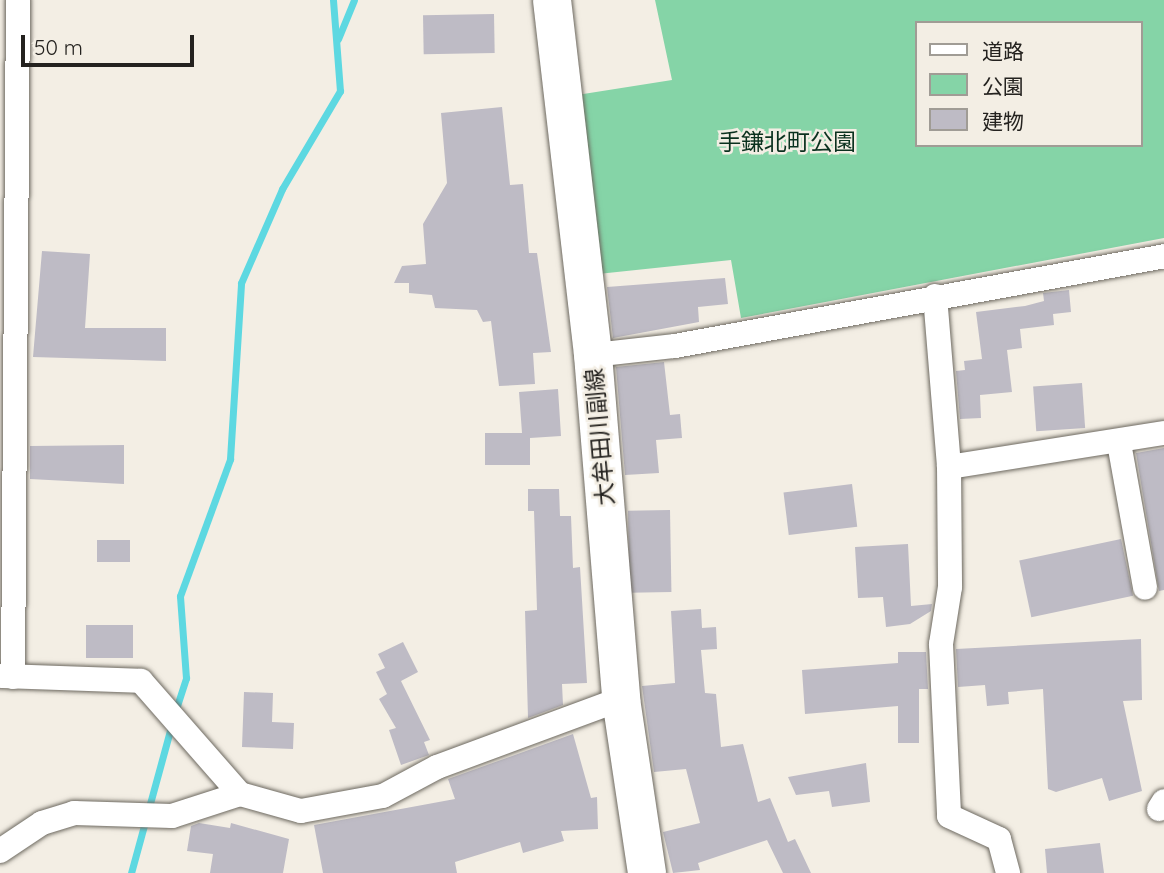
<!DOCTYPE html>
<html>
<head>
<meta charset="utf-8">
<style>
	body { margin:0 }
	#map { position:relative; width:1164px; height:873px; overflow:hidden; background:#f3eee4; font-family:Quicksand,"Noto Sans JP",sans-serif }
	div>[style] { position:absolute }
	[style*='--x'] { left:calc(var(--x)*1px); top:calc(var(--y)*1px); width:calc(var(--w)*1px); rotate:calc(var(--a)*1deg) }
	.green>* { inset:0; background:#85d4a7 }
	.stream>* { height:7px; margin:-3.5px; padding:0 3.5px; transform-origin:3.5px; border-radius:3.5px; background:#5dd8e1 }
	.building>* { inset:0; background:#bebbc5; transform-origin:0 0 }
	.roads { filter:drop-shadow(0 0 2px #6d6960) drop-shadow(0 0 2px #6d6960) }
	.minor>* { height:24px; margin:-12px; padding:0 12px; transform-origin:12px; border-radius:12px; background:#fff }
	.primary>* { height:38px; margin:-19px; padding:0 19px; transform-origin:19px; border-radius:19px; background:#fff }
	span { translate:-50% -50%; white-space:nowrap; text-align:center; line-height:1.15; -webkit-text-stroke:5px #f3eee4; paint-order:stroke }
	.park-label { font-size:23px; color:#0a311e }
	.street-label { font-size:23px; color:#24221f }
	.legend { position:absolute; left:915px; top:21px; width:228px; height:126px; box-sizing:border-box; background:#f3eee4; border:2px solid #a09c95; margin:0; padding:9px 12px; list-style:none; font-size:21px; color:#24221f }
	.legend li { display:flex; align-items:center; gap:14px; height:35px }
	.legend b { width:35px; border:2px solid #a09c95 }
	.scale { position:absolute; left:21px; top:35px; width:173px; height:32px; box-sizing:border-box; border:4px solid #24221f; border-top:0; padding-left:9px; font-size:21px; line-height:24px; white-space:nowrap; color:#24221f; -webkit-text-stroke:5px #f3eee4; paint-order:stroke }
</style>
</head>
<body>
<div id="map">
	<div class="green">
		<div style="clip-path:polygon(evenodd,655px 0,1164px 0,1164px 238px,741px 318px,731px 260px,598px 274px,577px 95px,672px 80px,655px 0,917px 23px,1141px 23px,1141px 145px,917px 145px,917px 23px)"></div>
	</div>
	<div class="stream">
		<div style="--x:338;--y:39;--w:42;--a:-67.7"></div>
		<div style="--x:175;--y:712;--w:36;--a:-72"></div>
		<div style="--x:186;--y:678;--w:82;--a:-94.2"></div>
		<div style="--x:180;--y:596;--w:146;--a:-69.9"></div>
		<div style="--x:230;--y:459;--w:176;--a:-86.4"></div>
		<div style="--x:241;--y:283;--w:103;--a:-66.4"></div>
		<div style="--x:282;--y:189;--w:114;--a:-59.4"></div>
		<div style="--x:340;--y:91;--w:91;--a:-94.4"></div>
		<div style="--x:131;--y:873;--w:156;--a:-74.7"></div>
	</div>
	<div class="building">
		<div style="left:494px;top:14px;width:39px;height:71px;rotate:89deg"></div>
		<div style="clip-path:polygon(502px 107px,510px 185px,523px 184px,529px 253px,537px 253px,551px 352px,533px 353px,535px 384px,499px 386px,491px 321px,483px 322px,477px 310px,435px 308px,432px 295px,409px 293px,409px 283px,394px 283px,402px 266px,426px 264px,423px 224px,447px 183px,441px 113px)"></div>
		<div style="clip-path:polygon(42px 251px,90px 254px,85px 328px,166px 328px,166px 361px,33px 357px)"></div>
		<div style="clip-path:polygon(725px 278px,728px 304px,698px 307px,699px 322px,613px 338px,607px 287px)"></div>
		<div style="clip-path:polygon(1069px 290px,1071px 312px,1053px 314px,1054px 325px,1020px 329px,1022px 348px,1007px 350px,1012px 392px,980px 395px,981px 418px,960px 419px,956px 371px,965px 370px,964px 361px,982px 359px,976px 312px,1025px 306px,1044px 301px,1043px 293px)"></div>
		<div style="clip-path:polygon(664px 362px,670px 415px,680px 414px,682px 438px,656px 440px,659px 473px,625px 475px,616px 367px)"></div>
		<div style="left:1082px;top:383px;width:45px;height:49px;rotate:86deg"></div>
		<div style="clip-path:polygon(558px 389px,561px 436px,530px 438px,530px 465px,485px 465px,485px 433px,522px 433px,519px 392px)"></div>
		<div style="clip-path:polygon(124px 445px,124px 484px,30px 479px,30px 446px)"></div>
		<div style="clip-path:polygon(1164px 448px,1164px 590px,1159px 591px,1136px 453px)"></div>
		<div style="left:852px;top:484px;width:43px;height:69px;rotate:83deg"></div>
		<div style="clip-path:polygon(528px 489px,559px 489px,560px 516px,571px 516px,573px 568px,580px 567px,587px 683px,562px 684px,563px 705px,528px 718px,525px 611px,537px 610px,534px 511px,528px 511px)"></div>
		<div style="left:670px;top:510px;width:82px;height:42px;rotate:89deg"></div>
		<div style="left:1121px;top:539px;width:58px;height:104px;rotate:78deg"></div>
		<div style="left:97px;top:540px;width:33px;height:22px"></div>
		<div style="clip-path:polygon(908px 544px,911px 606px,932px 604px,931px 611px,910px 624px,886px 627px,883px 597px,858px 598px,855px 547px)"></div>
		<div style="clip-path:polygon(701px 609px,702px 628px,716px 627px,717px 649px,701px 650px,705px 693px,716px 694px,721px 747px,743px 744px,758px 802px,770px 798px,788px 842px,795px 839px,811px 873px,783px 873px,767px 840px,698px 863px,700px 870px,673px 873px,663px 832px,700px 823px,686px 769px,654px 772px,642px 686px,675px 683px,671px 611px)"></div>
		<div style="left:86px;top:625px;width:47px;height:33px"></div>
		<div style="clip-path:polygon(1141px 639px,1142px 700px,1123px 701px,1142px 791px,1109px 801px,1102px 778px,1056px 792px,1048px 789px,1043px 689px,1008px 692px,1009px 704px,987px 706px,985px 685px,958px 687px,956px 649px)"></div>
		<div style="clip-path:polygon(403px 642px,418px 672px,401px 681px,430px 740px,424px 742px,429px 755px,401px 765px,389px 730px,396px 728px,379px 699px,387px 694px,376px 672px,385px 668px,378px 654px)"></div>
		<div style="clip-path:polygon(898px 652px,926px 652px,928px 689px,919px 689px,919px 743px,898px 743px,898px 706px,805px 714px,802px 670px,898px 663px)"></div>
		<div style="clip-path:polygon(244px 692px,273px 693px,272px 722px,294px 723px,293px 749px,242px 747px)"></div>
		<div style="clip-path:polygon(573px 734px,591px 798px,597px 797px,598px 829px,561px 831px,564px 841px,523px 853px,520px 842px,455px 862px,457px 873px,323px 873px,314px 825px,455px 799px,448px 779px)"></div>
		<div style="clip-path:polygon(866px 763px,870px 802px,832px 807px,829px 791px,796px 795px,788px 777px)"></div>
		<div style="clip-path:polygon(199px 823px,230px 828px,231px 823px,289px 839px,283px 873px,210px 873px,213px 854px,187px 851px,191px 826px)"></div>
		<div style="clip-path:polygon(1100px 843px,1104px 873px,1047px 873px,1045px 849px)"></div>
	</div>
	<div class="roads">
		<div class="minor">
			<div style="--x:935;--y:296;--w:172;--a:85.3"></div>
			<div style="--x:949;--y:467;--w:120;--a:89.5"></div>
			<div style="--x:950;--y:587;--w:58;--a:99"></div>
			<div style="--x:941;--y:644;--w:172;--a:87.3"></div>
			<div style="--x:949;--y:816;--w:55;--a:24.7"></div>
			<div style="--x:999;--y:839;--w:35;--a:75"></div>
			<div style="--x:593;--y:355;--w:82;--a:-6.3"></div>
			<div style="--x:675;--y:346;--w:497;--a:-10.4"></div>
			<div style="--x:1119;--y:443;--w:147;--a:79.8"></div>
			<div style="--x:949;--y:467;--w:218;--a:-9"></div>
			<div style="--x:0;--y:676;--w:141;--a:2"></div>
			<div style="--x:141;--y:681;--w:150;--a:48.8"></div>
			<div style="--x:13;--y:677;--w:677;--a:-89.58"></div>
			<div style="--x:1159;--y:809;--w:9;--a:-58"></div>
			<div style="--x:0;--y:851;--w:50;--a:-33.7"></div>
			<div style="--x:42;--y:823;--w:34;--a:-17"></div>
			<div style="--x:74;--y:813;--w:98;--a:1.8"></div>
			<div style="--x:172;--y:816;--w:71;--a:-17.9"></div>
			<div style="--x:240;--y:794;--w:63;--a:15.6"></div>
			<div style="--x:301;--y:811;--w:83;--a:-10.4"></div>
			<div style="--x:383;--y:796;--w:61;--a:-28.2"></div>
			<div style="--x:437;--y:767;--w:196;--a:-20.3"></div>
		</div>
		<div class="primary">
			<div style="--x:552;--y:0;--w:357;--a:83.4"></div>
			<div style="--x:593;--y:355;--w:345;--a:85.3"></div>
			<div style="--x:621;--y:699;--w:176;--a:81.5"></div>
		</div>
	</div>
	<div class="park-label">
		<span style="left:787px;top:142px">手鎌北町公園</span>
	</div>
	<div class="street-label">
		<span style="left:600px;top:437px;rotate:-95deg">大牟田川副線</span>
	</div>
	<ul class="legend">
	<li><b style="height:9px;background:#fff"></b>道路</li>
	<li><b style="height:19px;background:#85d4a7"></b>公園</li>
	<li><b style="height:19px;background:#bebbc5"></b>建物</li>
	</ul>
	<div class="scale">50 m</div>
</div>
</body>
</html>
